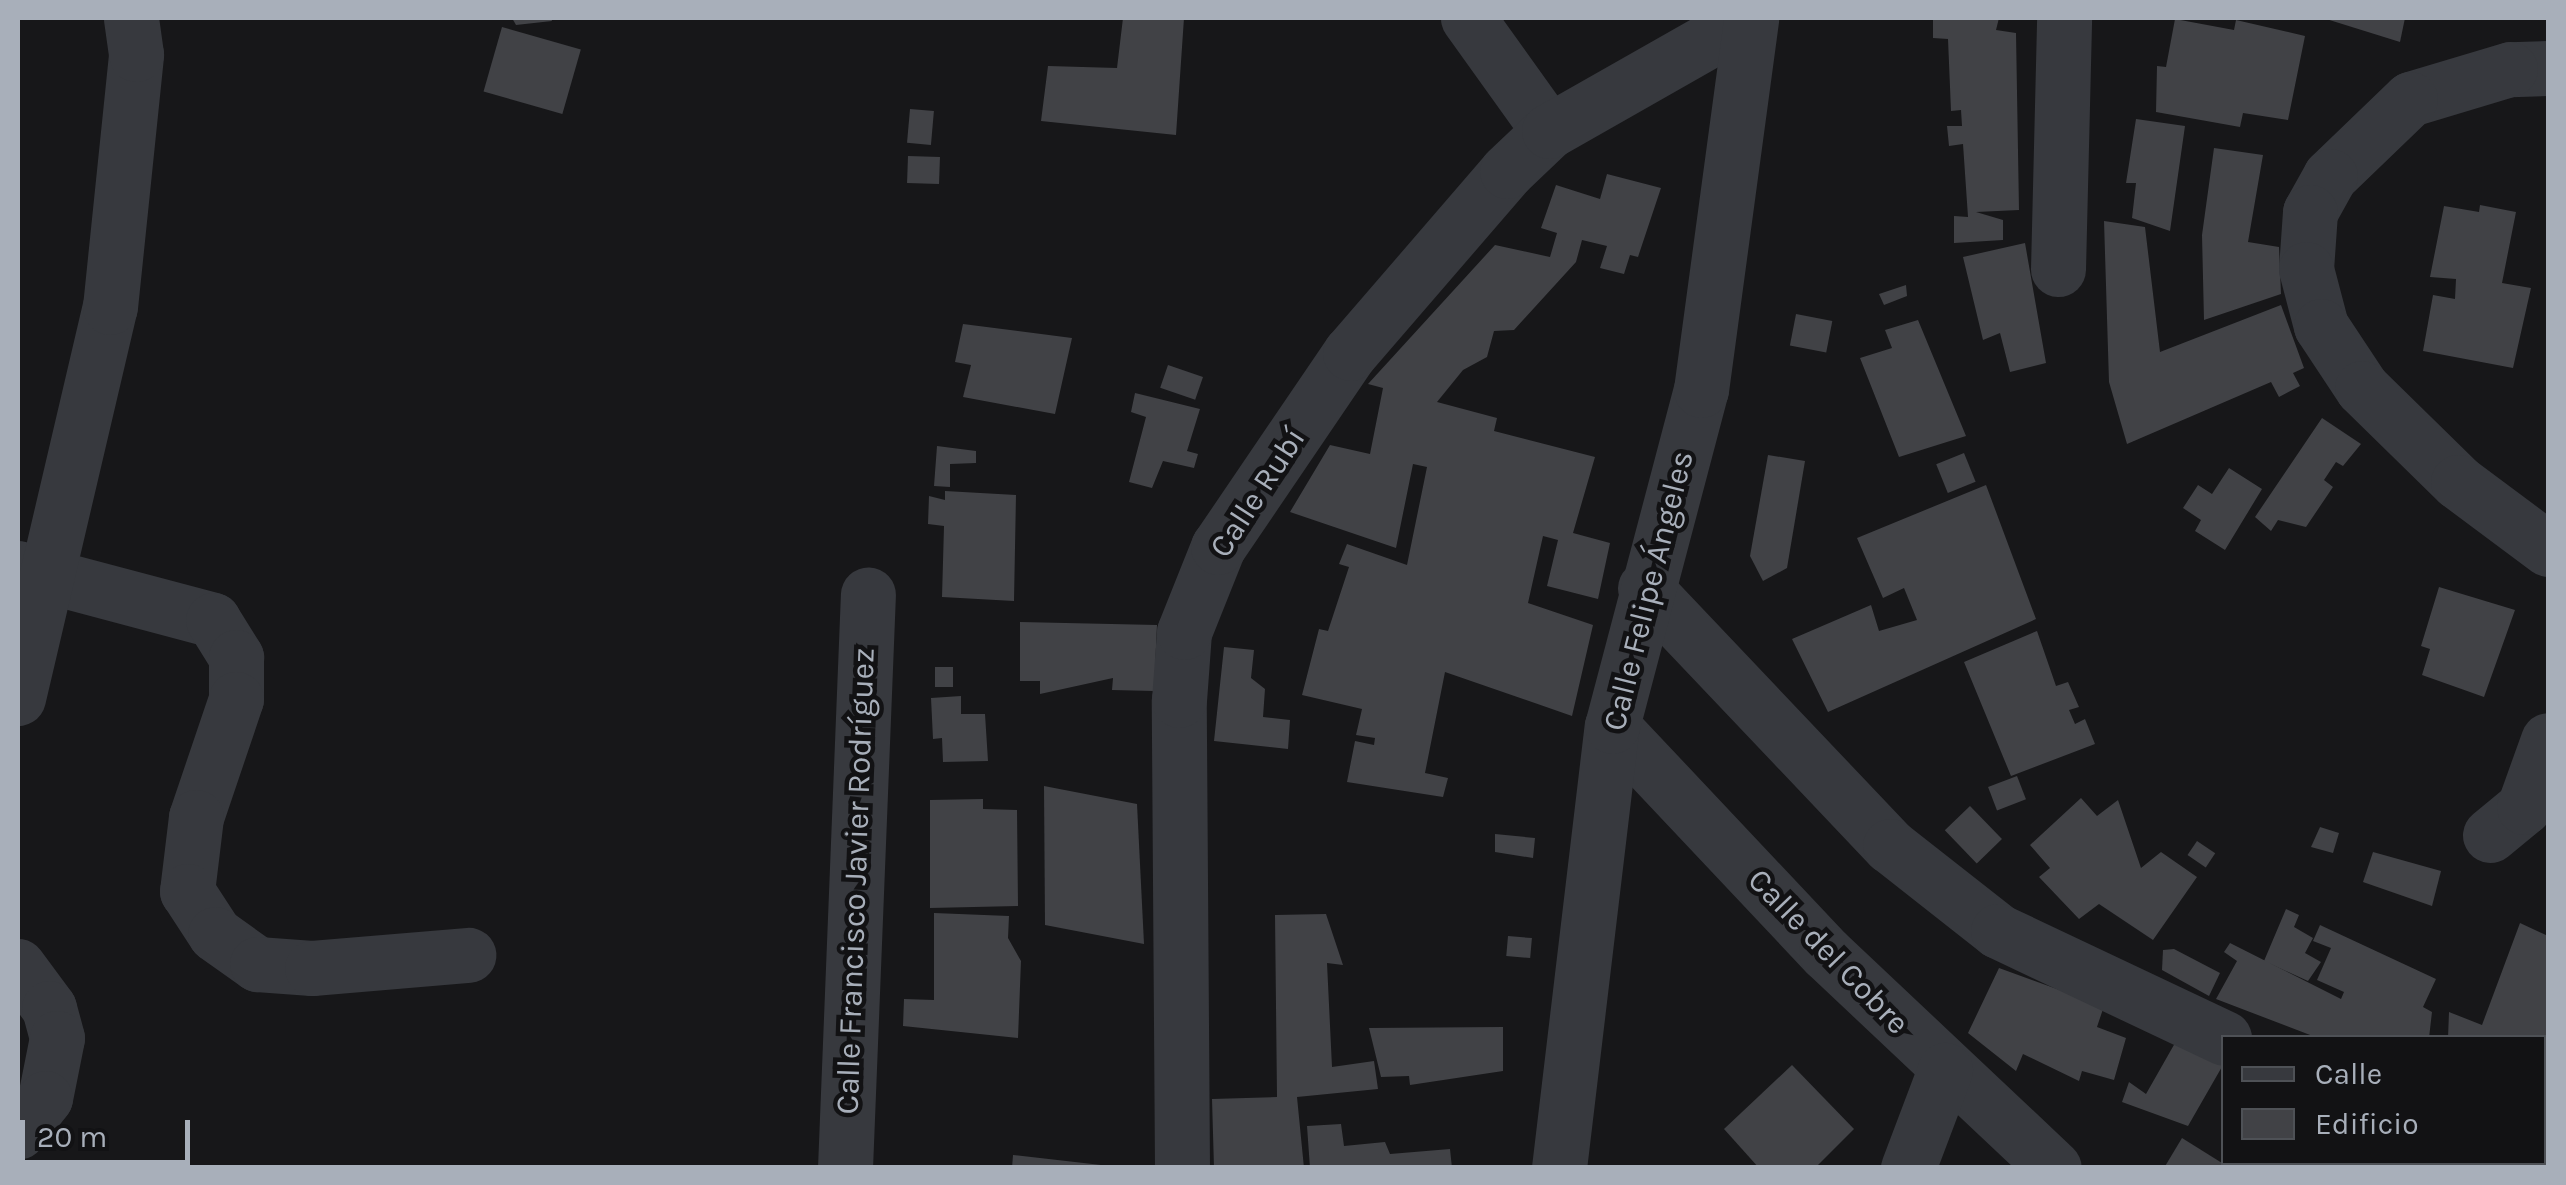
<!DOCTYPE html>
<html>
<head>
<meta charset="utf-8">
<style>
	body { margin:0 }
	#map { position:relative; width:2566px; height:1185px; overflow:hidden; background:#171719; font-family:Karla,sans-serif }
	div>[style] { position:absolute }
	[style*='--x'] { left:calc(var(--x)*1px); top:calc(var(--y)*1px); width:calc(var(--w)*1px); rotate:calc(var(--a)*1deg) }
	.building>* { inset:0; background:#414246; transform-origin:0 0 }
	.minor>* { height:55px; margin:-27.5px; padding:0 27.5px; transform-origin:27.5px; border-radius:27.5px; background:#37393e }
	span { translate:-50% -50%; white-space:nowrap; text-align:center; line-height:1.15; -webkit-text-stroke:9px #121214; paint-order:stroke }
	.street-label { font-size:32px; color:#a8afba }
	.frame { position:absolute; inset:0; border:20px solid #a8afba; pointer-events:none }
	.legend { position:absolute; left:2221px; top:1035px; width:325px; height:130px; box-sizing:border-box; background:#121214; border:2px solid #4e5156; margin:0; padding:12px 18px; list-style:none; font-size:30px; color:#a8afba }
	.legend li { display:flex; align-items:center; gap:20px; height:50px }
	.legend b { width:50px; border:2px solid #4e5156 }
	.scale { position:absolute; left:20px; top:1120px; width:170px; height:45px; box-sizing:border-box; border:5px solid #a8afba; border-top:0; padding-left:12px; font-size:30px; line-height:35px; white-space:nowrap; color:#a8afba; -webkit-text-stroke:8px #121214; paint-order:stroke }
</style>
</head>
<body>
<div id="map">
	<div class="building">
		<div style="clip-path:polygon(512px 18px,551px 18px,552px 21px,516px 25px)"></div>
		<div style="clip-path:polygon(1123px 18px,1184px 18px,1176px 135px,1041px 121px,1048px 66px,1117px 68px)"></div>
		<div style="clip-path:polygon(1933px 18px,1999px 18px,1996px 30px,2016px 33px,2019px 210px,1976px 212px,2003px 220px,2003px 240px,1954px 243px,1954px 216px,1968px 217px,1963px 144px,1949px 146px,1947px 126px,1962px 126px,1961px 110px,1951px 111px,1948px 39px,1933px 38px)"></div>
		<div style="clip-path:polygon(2323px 18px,2405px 18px,2400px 42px)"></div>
		<div style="clip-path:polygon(2175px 19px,2234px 30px,2236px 20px,2305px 36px,2288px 120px,2243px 113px,2240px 127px,2156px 112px,2157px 66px,2166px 67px)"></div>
		<div style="left:502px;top:27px;width:82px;height:67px;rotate:16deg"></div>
		<div style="left:910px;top:109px;width:24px;height:34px;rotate:5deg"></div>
		<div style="clip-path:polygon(2136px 119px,2185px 126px,2170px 231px,2132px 218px,2136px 183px,2126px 183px)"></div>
		<div style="clip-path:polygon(2214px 148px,2263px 155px,2248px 242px,2279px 247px,2281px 294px,2204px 320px,2202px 235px)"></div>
		<div style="left:908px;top:156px;width:32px;height:27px;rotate:2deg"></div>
		<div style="clip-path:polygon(1607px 174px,1661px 188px,1638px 257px,1630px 255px,1624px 274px,1600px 268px,1607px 246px,1582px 240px,1576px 262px,1514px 330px,1494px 331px,1487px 357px,1463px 370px,1437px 402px,1497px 418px,1494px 431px,1595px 457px,1573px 533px,1610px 543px,1598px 599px,1547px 586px,1558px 540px,1543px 536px,1528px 603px,1593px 625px,1572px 716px,1445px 672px,1425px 773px,1448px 778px,1443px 797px,1347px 782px,1355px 741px,1374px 745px,1375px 738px,1356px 735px,1362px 709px,1302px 695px,1319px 629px,1328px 631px,1349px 567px,1339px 564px,1347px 544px,1407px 565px,1427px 467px,1413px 464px,1396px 548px,1290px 512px,1330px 445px,1370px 454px,1383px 388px,1368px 384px,1495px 245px,1550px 257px,1557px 233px,1541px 228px,1556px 185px,1600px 199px)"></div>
		<div style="clip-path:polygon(2480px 205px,2516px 212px,2502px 283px,2531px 288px,2513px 368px,2423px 351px,2433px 295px,2455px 299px,2456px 279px,2430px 277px,2444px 206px,2479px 212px)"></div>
		<div style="clip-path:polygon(2104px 221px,2145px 227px,2160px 352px,2281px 305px,2304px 368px,2293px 373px,2300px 386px,2279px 397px,2271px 382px,2127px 444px,2109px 382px)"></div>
		<div style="clip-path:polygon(2025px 243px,2046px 363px,2010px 372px,2000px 333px,1983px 340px,1963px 257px)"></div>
		<div style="clip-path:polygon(1906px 285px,1907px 296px,1884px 305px,1879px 294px)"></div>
		<div style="left:1796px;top:314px;width:37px;height:32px;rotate:11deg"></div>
		<div style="clip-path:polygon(1918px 320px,1966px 436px,1899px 457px,1860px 358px,1892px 348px,1885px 330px)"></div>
		<div style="clip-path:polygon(963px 324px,1072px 338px,1055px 414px,963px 397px,971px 365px,955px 362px)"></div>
		<div style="left:1168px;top:365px;width:37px;height:24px;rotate:19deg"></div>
		<div style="clip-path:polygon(1135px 393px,1200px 409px,1187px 451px,1198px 454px,1194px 468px,1163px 461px,1152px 488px,1129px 482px,1146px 417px,1131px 412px)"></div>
		<div style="clip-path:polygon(2322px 418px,2361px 444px,2343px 466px,2336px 462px,2324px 480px,2333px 487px,2306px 527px,2278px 520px,2271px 531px,2255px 517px)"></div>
		<div style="clip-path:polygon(937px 446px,976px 451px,976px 463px,950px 464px,950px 487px,934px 486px)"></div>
		<div style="left:1964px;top:453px;width:31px;height:30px;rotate:68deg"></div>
		<div style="clip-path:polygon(1768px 455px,1805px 461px,1787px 568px,1763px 581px,1750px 556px)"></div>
		<div style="clip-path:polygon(2229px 468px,2262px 489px,2225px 550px,2195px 531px,2201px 520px,2183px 508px,2198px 485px,2212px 494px)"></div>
		<div style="clip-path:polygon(1986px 485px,2036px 619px,1828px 712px,1792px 639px,1871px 605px,1879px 631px,1917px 620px,1904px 588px,1883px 598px,1857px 538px)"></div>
		<div style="clip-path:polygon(945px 491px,1016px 495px,1014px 601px,942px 597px,944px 526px,928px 524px,929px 496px,945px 500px)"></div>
		<div style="clip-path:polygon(2439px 587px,2515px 610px,2484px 697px,2422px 675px,2430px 649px,2421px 646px)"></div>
		<div style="clip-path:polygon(1020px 622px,1157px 625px,1154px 691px,1112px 690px,1113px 678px,1040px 694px,1040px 681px,1020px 681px)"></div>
		<div style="clip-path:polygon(2037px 631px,2056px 686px,2068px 682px,2079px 707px,2069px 710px,2075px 724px,2085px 719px,2095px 744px,2011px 776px,1964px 662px)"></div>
		<div style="clip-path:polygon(1224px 647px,1254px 650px,1251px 678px,1265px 689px,1263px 717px,1290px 720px,1288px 749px,1214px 741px)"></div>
		<div style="left:935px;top:667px;width:18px;height:20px"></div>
		<div style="clip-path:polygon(961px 696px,961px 714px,985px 714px,988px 761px,943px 762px,942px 738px,933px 739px,931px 698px)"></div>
		<div style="left:2017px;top:776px;width:25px;height:31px;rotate:69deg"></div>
		<div style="clip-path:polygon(1044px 786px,1137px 804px,1144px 944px,1045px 925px)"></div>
		<div style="clip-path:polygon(2081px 798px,2097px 816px,2118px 800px,2141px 868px,2161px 852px,2197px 877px,2153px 940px,2099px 904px,2079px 919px,2039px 877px,2050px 868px,2030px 845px)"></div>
		<div style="clip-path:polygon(983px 799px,983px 809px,1017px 810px,1018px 906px,930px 908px,930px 800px)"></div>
		<div style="left:1970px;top:806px;width:46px;height:35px;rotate:46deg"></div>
		<div style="clip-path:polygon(2320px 827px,2339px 833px,2333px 853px,2311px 847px)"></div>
		<div style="clip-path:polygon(1495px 834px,1535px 838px,1533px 858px,1495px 852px)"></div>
		<div style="left:2197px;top:841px;width:22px;height:17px;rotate:34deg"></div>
		<div style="clip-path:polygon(2373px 852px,2441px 871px,2432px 906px,2363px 882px)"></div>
		<div style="clip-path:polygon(2286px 909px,2299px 915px,2294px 927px,2313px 938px,2305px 953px,2321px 962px,2308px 981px,2264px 961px)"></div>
		<div style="clip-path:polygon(934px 913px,1009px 916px,1008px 938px,1021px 961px,1018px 1038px,903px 1026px,904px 999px,934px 1000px)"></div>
		<div style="clip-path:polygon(1326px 914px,1343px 965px,1327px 963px,1332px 1067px,1374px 1061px,1378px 1089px,1297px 1097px,1304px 1168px,1214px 1168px,1212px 1099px,1277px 1097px,1275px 915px)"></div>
		<div style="clip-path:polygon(2520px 923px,2548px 936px,2548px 1055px,2544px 1038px,2448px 1038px,2449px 1012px,2482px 1025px)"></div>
		<div style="clip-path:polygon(2320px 925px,2436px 979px,2423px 1007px,2432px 1012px,2429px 1038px,2318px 1038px,2216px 999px,2237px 961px,2224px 952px,2230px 943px,2341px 999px,2344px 992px,2317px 980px,2331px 948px,2313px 941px)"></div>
		<div style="left:1508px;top:936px;width:24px;height:20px;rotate:5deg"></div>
		<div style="clip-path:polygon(2174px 949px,2220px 973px,2209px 996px,2162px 970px,2163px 950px)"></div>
		<div style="clip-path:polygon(1999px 968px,2104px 1006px,2097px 1027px,2126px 1038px,2114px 1080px,2082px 1071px,2079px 1081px,2023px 1054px,2016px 1071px,1968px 1033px)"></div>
		<div style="clip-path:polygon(1503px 1027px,1503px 1071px,1410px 1085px,1409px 1076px,1381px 1077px,1369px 1028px)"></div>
		<div style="clip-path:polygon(2179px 1036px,2223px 1065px,2188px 1126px,2122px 1102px,2129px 1082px,2146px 1094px)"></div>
		<div style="clip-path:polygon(1792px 1065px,1854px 1129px,1815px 1168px,1759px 1168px,1724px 1129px)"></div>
		<div style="clip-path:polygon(1341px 1124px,1344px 1146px,1385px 1142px,1390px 1154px,1450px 1149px,1452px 1168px,1310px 1168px,1307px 1126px)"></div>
		<div style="clip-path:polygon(2182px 1138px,2230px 1168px,2164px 1168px)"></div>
		<div style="clip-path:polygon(1013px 1155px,1101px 1165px,1101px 1168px,1012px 1168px)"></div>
		<div style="clip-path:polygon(2325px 1162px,2411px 1162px,2321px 1168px)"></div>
	</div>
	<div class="minor">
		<div style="--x:1468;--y:18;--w:139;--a:54.4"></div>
		<div style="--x:2548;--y:68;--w:38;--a:178"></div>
		<div style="--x:2510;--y:69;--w:104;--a:163.3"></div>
		<div style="--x:2410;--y:99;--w:111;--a:136.1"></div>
		<div style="--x:2330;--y:176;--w:41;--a:119.1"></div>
		<div style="--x:2310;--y:212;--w:57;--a:94"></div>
		<div style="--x:2306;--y:269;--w:59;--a:75.3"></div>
		<div style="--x:2321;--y:326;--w:74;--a:56.5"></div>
		<div style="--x:2362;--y:388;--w:134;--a:44.4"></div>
		<div style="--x:2458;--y:482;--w:112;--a:36.7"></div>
		<div style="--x:2058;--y:269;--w:251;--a:-88.6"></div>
		<div style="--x:18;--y:568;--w:202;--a:14.9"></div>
		<div style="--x:213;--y:620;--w:44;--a:58.1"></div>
		<div style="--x:236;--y:657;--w:42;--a:90"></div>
		<div style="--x:236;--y:699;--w:125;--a:108.7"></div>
		<div style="--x:196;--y:817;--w:75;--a:96.9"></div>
		<div style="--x:187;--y:891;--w:51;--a:56.9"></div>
		<div style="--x:215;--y:934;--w:52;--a:35.5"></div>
		<div style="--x:257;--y:964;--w:55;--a:4.2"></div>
		<div style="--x:312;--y:968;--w:157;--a:-4.8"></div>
		<div style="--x:1645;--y:588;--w:356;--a:46.5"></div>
		<div style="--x:1890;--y:846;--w:137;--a:38.2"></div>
		<div style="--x:1998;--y:931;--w:250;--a:25.3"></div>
		<div style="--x:18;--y:698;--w:402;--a:-76.8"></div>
		<div style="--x:110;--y:307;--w:254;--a:-84.1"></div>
		<div style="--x:136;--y:54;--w:36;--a:-98"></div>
		<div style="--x:1612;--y:726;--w:312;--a:46.7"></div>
		<div style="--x:1826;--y:953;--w:313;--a:43.3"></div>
		<div style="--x:2490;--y:835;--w:44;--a:-39.5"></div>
		<div style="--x:2524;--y:807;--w:71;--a:-70.3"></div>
		<div style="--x:18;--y:966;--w:52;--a:53.6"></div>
		<div style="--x:49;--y:1008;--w:31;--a:75"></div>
		<div style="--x:57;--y:1038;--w:61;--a:101.3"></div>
		<div style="--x:45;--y:1098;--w:43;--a:128.5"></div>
		<div style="--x:2528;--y:1162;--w:20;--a:6"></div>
		<div style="--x:845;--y:1168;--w:574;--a:-87.71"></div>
		<div style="--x:1182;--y:1168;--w:468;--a:-90.4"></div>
		<div style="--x:1179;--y:700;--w:68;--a:-85.8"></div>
		<div style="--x:1184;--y:632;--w:92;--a:-68.2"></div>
		<div style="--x:1218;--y:547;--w:235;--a:-55.8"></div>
		<div style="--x:1350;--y:353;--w:240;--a:-49.2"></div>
		<div style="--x:1507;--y:171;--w:58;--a:-43.6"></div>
		<div style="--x:1549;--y:131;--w:229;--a:-29.6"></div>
		<div style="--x:1559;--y:1168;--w:445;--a:-83.2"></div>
		<div style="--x:1612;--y:726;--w:348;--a:-75.2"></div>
		<div style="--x:1701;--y:390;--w:375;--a:-82.3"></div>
		<div style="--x:1908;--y:1168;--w:105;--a:-69.3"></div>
	</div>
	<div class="street-label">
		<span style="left:1258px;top:493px;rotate:-57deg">Calle Rubí</span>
		<span style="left:1649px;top:591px;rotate:-76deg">Calle Felipe Ángeles</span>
		<span style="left:856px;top:881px;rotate:-88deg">Calle Francisco Javier Rodríguez</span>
		<span style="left:1828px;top:952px;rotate:46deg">Calle del Cobre</span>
	</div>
	<div class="frame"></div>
	<ul class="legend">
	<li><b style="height:12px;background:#37393e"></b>Calle</li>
	<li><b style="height:28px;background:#414246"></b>Edificio</li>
	</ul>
	<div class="scale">20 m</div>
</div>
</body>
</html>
